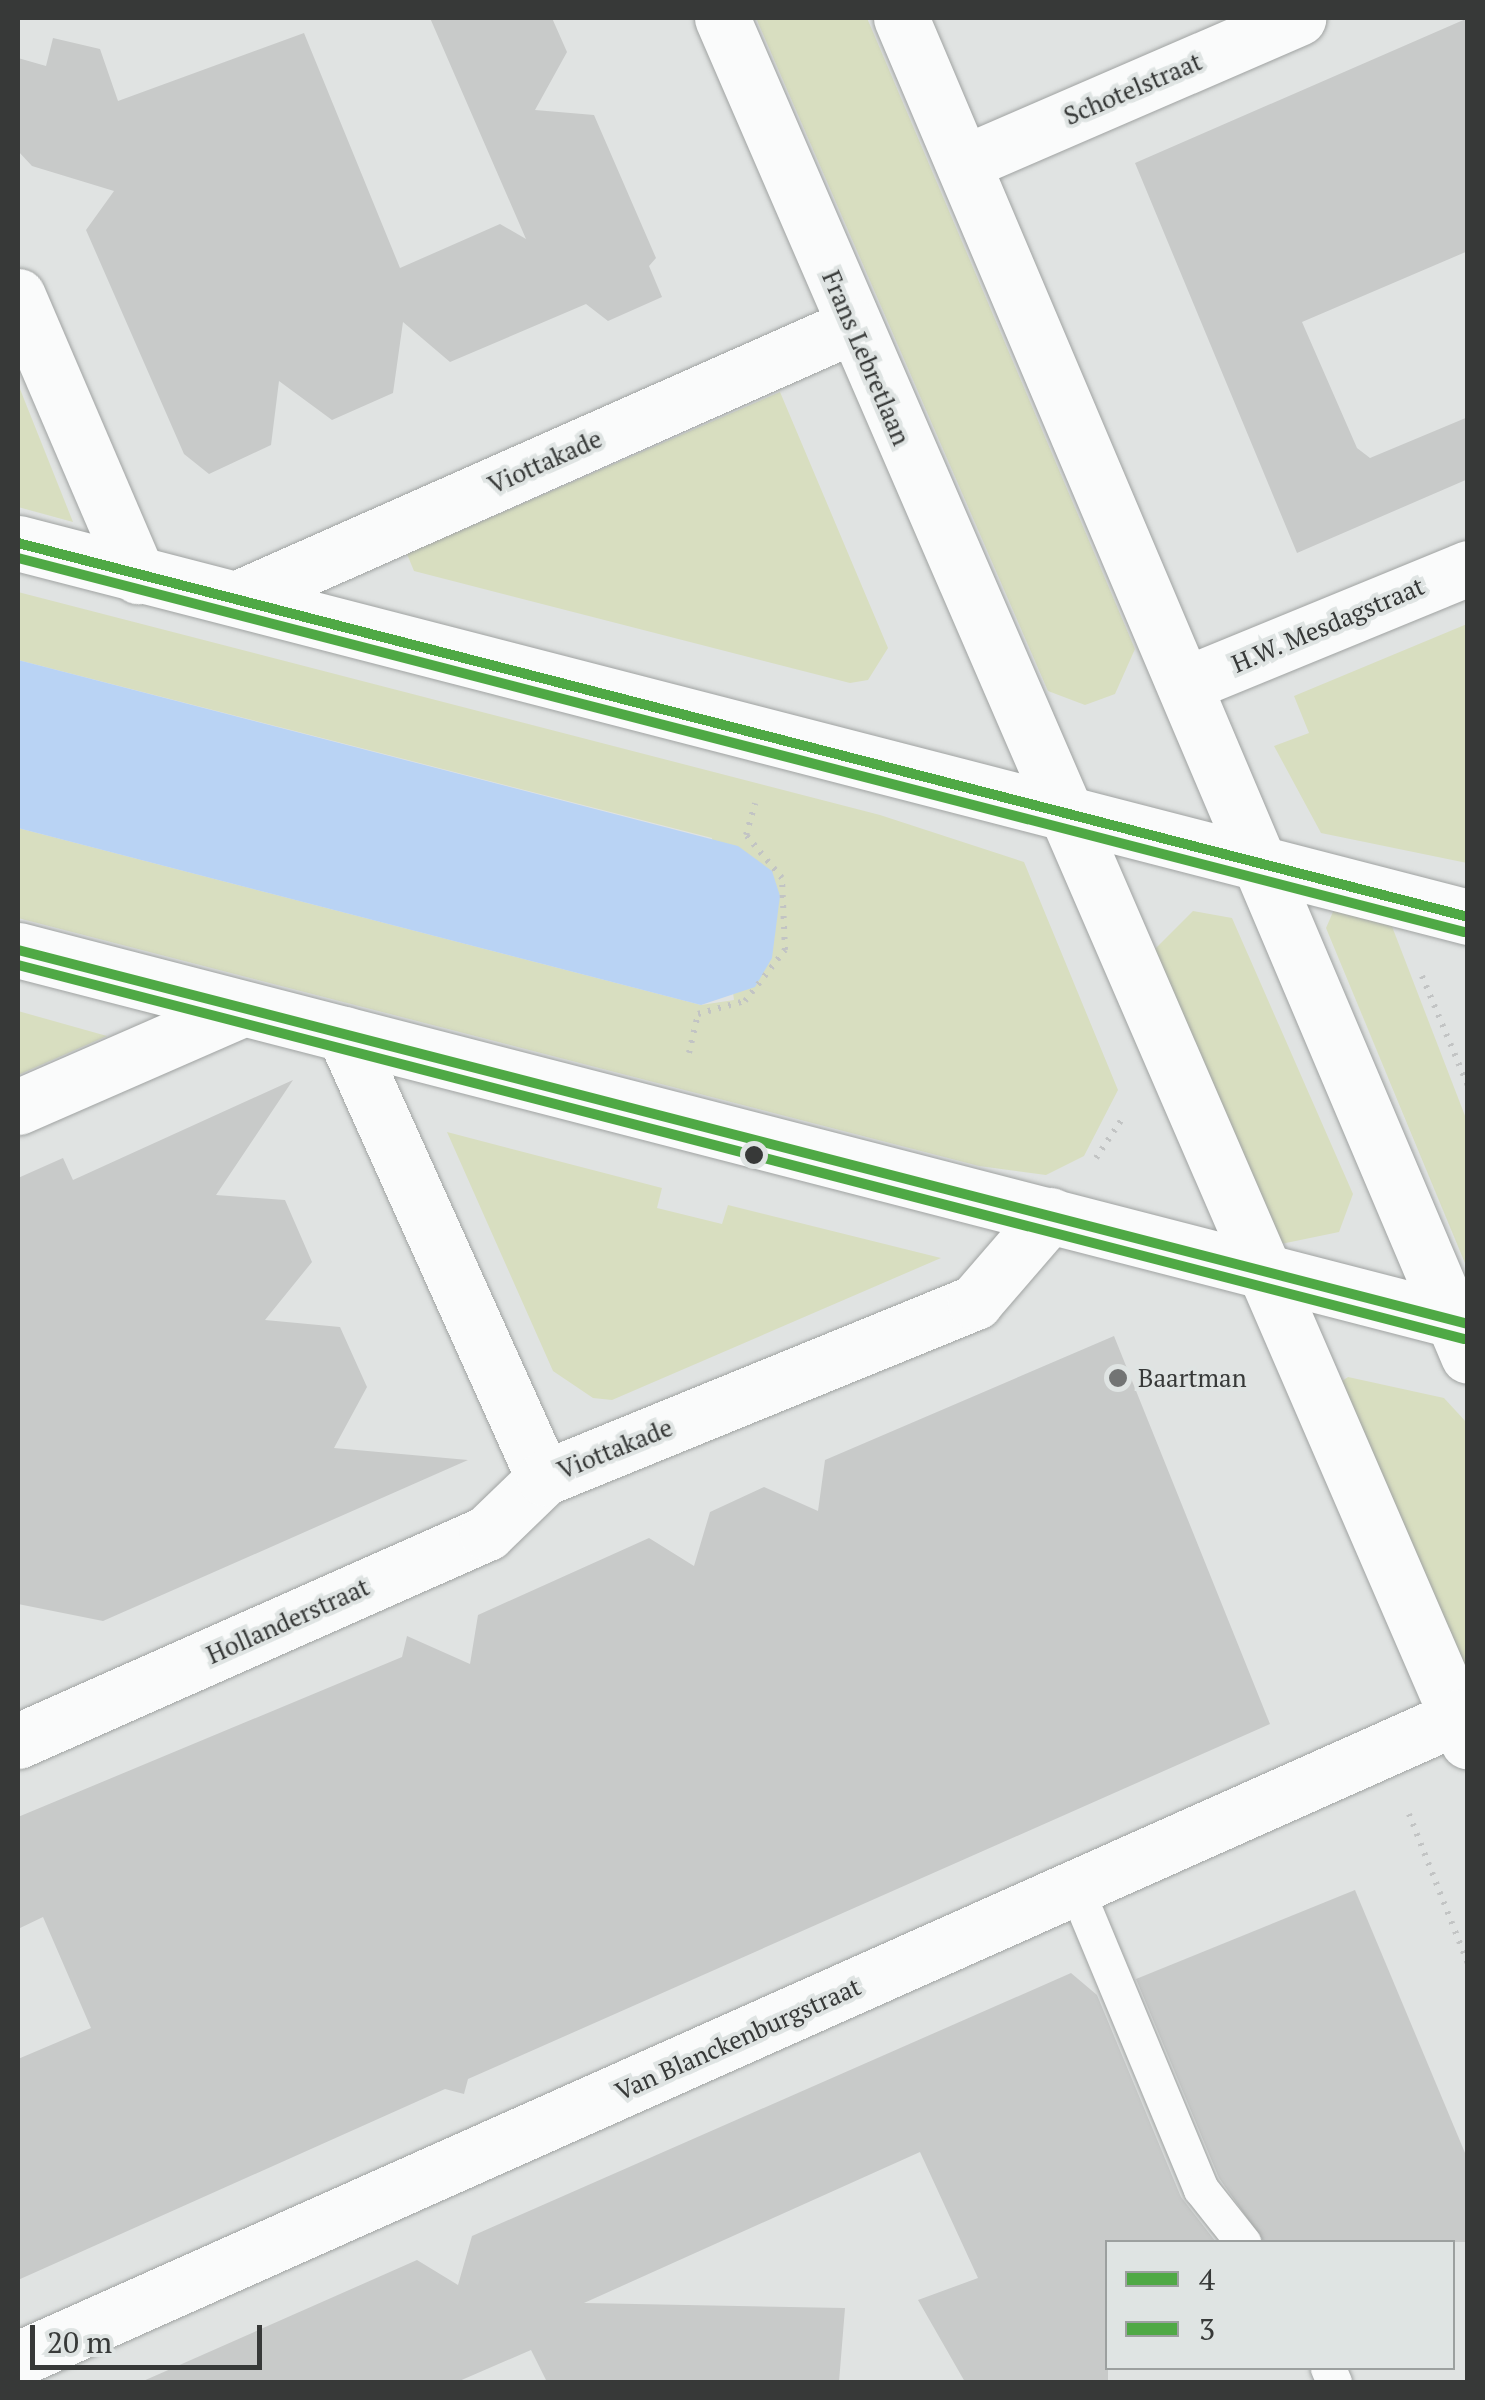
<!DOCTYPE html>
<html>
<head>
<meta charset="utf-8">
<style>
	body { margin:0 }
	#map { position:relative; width:1485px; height:2400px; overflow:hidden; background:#e0e3e2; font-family:"PT Serif",serif }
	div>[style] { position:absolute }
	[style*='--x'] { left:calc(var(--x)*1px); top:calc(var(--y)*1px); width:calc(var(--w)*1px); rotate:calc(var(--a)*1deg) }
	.green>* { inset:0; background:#d8dec0 }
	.water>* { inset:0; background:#b9d3f4 }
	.building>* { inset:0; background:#c8cac9 }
	.path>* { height:6px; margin-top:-3px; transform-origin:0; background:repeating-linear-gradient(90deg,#c2c4c4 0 2.5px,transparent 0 10.5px) }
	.roads { filter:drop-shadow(0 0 2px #a0a3a2) drop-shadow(0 0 2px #a0a3a2) }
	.lane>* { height:35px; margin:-17.5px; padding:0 17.5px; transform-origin:17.5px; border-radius:17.5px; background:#fafbfb }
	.street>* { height:55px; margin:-27.5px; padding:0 27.5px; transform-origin:27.5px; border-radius:27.5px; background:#fafbfb }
	.secondary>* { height:55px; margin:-27.5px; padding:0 27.5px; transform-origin:27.5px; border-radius:27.5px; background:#fafbfb }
	.bus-1>* { height:10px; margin:-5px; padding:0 5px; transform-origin:5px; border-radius:5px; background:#4fa945 }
	.bus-2>* { height:10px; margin:-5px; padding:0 5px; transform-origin:5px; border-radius:5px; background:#4fa945 }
	.dots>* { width:28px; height:28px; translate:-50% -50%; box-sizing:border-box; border:5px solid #dfe4e3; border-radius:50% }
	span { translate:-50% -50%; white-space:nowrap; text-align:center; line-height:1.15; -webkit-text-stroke:8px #dfe4e3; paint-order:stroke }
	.street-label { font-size:25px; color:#373938 }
	.poi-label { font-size:25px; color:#373938 }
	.left { translate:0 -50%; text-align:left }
	.frame { position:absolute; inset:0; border:20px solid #373938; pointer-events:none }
	.legend { position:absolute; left:1105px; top:2240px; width:350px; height:130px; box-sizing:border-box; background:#dfe4e3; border:2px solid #9ca09f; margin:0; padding:12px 18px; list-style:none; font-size:30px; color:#373938 }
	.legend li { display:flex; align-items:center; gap:20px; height:50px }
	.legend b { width:50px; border:2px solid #9ca09f }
	.scale { position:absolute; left:30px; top:2325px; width:232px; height:45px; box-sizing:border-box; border:5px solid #373938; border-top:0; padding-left:12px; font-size:30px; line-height:35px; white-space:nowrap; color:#373938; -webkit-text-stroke:8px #dfe4e3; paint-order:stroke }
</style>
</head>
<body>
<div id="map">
	<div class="green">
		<div style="clip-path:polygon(756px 18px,867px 18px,1135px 649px,1115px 694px,1085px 705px,1048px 691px)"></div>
		<div style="clip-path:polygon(18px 384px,73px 522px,18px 507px)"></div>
		<div style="clip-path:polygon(780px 392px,888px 648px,868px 680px,850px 683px,414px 571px,407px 554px)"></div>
		<div style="clip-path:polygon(18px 592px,880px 815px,1024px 862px,1118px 1090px,1084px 1156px,1046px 1175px,979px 1166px,18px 918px,18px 828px,701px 1005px,734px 1000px,712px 838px,18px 660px)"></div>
		<div style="clip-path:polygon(1467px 624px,1467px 863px,1321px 833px,1274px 746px,1309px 733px,1294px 696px)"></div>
		<div style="clip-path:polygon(1336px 905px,1388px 916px,1467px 1121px,1467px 1268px,1326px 928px)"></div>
		<div style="clip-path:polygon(1193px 911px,1232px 918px,1353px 1194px,1339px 1232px,1281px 1244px,1152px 952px)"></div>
		<div style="clip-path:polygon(18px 1011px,107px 1036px,18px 1075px)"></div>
		<div style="clip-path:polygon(447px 1132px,662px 1188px,657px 1208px,722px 1224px,728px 1205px,941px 1258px,612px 1400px,593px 1398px,553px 1371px)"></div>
		<div style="clip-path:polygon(1348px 1377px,1444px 1398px,1467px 1423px,1467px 1684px,1339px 1383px)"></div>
	</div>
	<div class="water">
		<div style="clip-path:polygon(18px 660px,738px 846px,772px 871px,780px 896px,772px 958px,755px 987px,701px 1005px,18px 828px)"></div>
	</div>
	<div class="building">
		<div style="clip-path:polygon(430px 18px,552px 18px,567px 52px,535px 110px,594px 115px,656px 258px,649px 266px,662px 297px,608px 321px,586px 304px,450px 362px,403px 322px,393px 393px,332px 420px,279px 381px,271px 445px,209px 474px,184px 454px,86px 230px,114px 191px,32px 166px,18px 151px,18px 58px,46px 66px,53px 38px,100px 49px,118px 101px,304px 33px,400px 268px,500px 224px,526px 239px)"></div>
		<div style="clip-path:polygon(1468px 18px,1468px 251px,1302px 322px,1357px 448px,1370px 458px,1468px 417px,1468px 479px,1297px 553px,1135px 163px)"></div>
		<div style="clip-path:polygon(293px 1080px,216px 1195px,285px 1200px,312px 1262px,265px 1320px,340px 1327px,367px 1387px,334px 1448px,468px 1460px,103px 1621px,18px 1604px,18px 1178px,63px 1158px,73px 1180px)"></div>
		<div style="clip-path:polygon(1114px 1336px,1270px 1724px,468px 2079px,464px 2094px,445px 2089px,18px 2280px,18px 2059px,91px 2028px,43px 1917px,18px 1929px,18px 1817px,402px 1657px,407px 1636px,470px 1664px,478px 1615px,649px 1538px,694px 1566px,710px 1512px,764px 1487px,818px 1511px,825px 1460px)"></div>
		<div style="clip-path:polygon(1355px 1890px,1468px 2160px,1468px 2242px,1264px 2242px,1219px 2178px,1136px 1979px)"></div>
		<div style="clip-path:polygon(1071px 1973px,1097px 1995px,1181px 2197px,1216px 2242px,1108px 2242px,1108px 2382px,965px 2382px,918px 2300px,978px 2278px,920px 2152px,584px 2303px,845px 2308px,839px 2382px,547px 2382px,531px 2350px,457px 2382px,141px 2382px,417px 2260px,458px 2285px,472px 2236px)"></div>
	</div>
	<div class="path">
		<div style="--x:1422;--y:976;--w:119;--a:67.3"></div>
		<div style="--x:689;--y:1053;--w:40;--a:-77"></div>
		<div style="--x:698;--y:1014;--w:49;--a:-15.5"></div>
		<div style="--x:745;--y:1001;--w:65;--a:-51.9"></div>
		<div style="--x:785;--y:950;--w:72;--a:-92.4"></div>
		<div style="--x:782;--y:878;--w:56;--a:-129.9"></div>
		<div style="--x:746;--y:835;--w:33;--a:-74"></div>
		<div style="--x:1096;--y:1158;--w:47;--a:-56.3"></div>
		<div style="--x:1409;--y:1814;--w:161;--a:68.5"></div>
	</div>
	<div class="roads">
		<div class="lane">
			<div style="--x:1076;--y:1889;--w:325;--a:67.4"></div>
			<div style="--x:1201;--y:2189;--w:68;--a:51.6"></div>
			<div style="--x:1328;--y:2368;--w:15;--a:67"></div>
		</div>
		<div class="street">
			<div style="--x:722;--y:18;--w:1878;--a:66.6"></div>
			<div style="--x:901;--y:18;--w:1453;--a:67.03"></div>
			<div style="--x:968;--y:161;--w:360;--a:-23.4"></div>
			<div style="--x:18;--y:296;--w:305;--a:66.8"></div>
			<div style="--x:238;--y:598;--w:672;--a:-23.89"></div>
			<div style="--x:1188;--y:683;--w:303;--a:-22.3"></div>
			<div style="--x:344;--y:1034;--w:487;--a:65.8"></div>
			<div style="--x:18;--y:1107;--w:244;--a:-23.6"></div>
			<div style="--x:18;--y:1741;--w:513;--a:-23.92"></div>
			<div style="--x:487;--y:1533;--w:79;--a:-44"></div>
			<div style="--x:544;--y:1478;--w:466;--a:-22.2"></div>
			<div style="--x:975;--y:1302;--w:115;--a:-49.2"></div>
			<div style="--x:18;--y:2359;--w:1576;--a:-24.04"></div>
		</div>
		<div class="secondary">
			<div style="--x:18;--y:543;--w:1497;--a:14.46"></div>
			<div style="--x:18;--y:950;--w:1497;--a:14.46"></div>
		</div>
	</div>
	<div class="bus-1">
		<div style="--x:18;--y:543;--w:1497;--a:14.46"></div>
		<div style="--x:18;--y:950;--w:1497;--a:14.46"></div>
	</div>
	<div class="bus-2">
		<div style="--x:18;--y:558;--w:1494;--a:14.5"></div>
		<div style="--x:18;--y:965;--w:1494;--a:14.5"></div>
	</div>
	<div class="dots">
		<div style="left:754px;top:1155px;background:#373938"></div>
		<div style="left:1118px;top:1378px;background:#727474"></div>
	</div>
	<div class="street-label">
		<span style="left:1133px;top:89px;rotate:-23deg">Schotelstraat</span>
		<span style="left:866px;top:358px;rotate:67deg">Frans Lebretlaan</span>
		<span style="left:545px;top:462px;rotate:-24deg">Viottakade</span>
		<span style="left:1328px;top:625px;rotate:-23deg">H.W. Mesdagstraat</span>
		<span style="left:615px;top:1449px;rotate:-22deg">Viottakade</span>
		<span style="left:288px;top:1621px;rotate:-24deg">Hollanderstraat</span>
		<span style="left:738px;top:2039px;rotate:-24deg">Van Blanckenburgstraat</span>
	</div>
	<div class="poi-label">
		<span class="left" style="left:1138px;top:1378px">Baartman</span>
	</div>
	<div class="frame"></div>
	<ul class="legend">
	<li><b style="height:12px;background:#4fa945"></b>4</li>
	<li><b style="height:12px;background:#4fa945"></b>3</li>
	</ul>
	<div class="scale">20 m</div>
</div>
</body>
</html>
